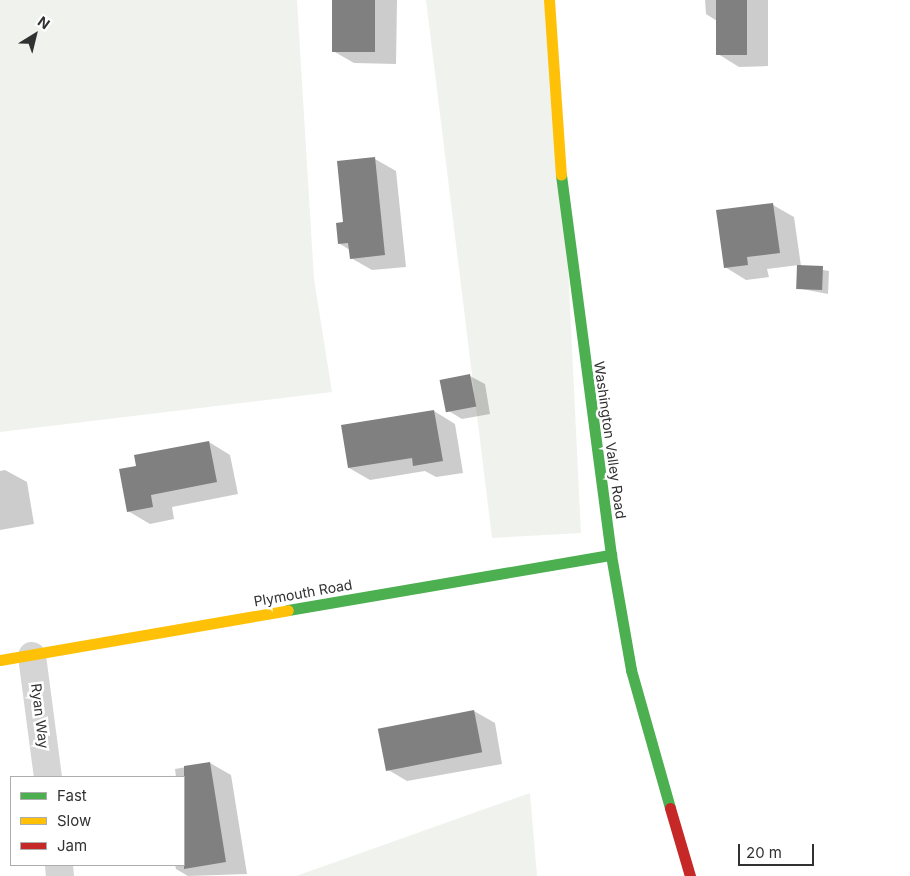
<!DOCTYPE html>
<html>
<head>
<meta charset="utf-8">
<style>
	body { margin:0 }
	#map { position:relative; width:910px; height:876px; overflow:hidden; background:#fff; font-family:Inter,sans-serif }
	div>[style] { position:absolute }
	[style*='--x'] { left:calc(var(--x)*1px); top:calc(var(--y)*1px); width:calc(var(--w)*1px); rotate:calc(var(--a)*1deg) }
	.green>* { inset:0; background:#f0f3ed }
	.shadow>* { inset:0; background:#0003 }
	.building>* { inset:0; background:#808080; transform-origin:0 0 }
	.street>* { height:28px; margin:-14px; padding:0 14px; transform-origin:14px; border-radius:14px; background:#d5d5d5 }
	.fast>* { height:11px; margin:-5.5px; padding:0 5.5px; transform-origin:5.5px; border-radius:5.5px; background:#4caf50 }
	.slow>* { height:11px; margin:-5.5px; padding:0 5.5px; transform-origin:5.5px; border-radius:5.5px; background:#ffc107 }
	.jam>* { height:11px; margin:-5.5px; padding:0 5.5px; transform-origin:5.5px; border-radius:5.5px; background:#c62828 }
	span { translate:-50% -50%; white-space:nowrap; text-align:center; line-height:1.15; -webkit-text-stroke:5px #fff; paint-order:stroke }
	.street-label { font-size:14px; color:#313131 }
	.legend { position:absolute; left:10px; top:776px; width:175px; height:90px; box-sizing:border-box; background:#fff; border:1px solid #adadad; margin:0; padding:6px 9px; list-style:none; font-size:15px; color:#313131 }
	.legend li { display:flex; align-items:center; gap:10px; height:25px }
	.legend b { width:25px; border:1px solid #adadad }
	.north { position:absolute; left:10px; top:10px; width:50px; height:50px; -webkit-text-stroke:4px #fff; paint-order:stroke; rotate:36deg; font-size:14px; font-weight:700; line-height:20px; text-align:center; color:#313131 }
	.north::after { content:''; display:block; margin:auto; width:18px; height:22px; background:#313131; clip-path:polygon(50% 0,100% 100%,50% 72%,0 100%) }
	.scale { position:absolute; left:738px; top:844px; width:76px; height:22px; box-sizing:border-box; border:2px solid #313131; border-top:0; padding-left:6px; font-size:15px; line-height:18px; white-space:nowrap; color:#313131; -webkit-text-stroke:4px #fff; paint-order:stroke }
</style>
</head>
<body>
<div id="map">
	<div class="green">
		<div style="clip-path:polygon(0 0,297px 0,314px 279px,332px 392px,0 432px)"></div>
		<div style="clip-path:polygon(426px 0,555px 0,581px 533px,492px 538px)"></div>
		<div style="clip-path:polygon(530px 793px,537px 876px,296px 876px)"></div>
	</div>
	<div class="shadow">
		<div style="clip-path:polygon(333px 0,397px 0,396px 64px,354px 63px,333px 51px)"></div>
		<div style="clip-path:polygon(705px 0,768px 0,768px 66px,739px 67px,718px 54px,717px 21px,706px 14px)"></div>
		<div style="clip-path:polygon(375px 159px,396px 171px,406px 267px,372px 270px,351px 258px,350px 250px,340px 244px)"></div>
		<div style="clip-path:polygon(773px 205px,794px 217px,801px 266px,829px 271px,828px 294px,797px 288px,799px 265px,767px 269px,769px 277px,746px 280px,725px 267px)"></div>
		<div style="clip-path:polygon(470px 376px,485px 384px,490px 414px,462px 419px,447px 410px)"></div>
		<div style="clip-path:polygon(434px 411px,455px 424px,463px 473px,436px 477px,425px 471px,370px 480px,349px 468px)"></div>
		<div style="clip-path:polygon(209px 442px,230px 455px,238px 494px,172px 507px,174px 519px,150px 524px,128px 511px,137px 467px)"></div>
		<div style="clip-path:polygon(5px 470px,27px 482px,34px 524px,0 530px,0 471px)"></div>
		<div style="clip-path:polygon(474px 711px,495px 723px,502px 764px,407px 781px,385px 768px)"></div>
		<div style="clip-path:polygon(210px 763px,231px 775px,247px 874px,188px 876px,176px 869px,175px 865px,184px 865px,184px 777px,176px 777px,175px 769px)"></div>
	</div>
	<div class="building">
		<div style="left:332px;top:0;width:43px;height:52px"></div>
		<div style="left:716px;top:0;width:31px;height:55px"></div>
		<div style="clip-path:polygon(375px 157px,385px 255px,350px 259px,348px 243px,338px 244px,336px 223px,343px 222px,337px 161px)"></div>
		<div style="clip-path:polygon(773px 203px,780px 253px,747px 257px,748px 265px,724px 268px,716px 210px)"></div>
		<div style="left:797px;top:265px;width:26px;height:24px;rotate:2deg"></div>
		<div style="left:470px;top:374px;width:33px;height:31px;rotate:79deg"></div>
		<div style="clip-path:polygon(434px 410px,443px 461px,413px 466px,412px 458px,348px 468px,341px 425px)"></div>
		<div style="clip-path:polygon(209px 441px,217px 482px,151px 495px,153px 507px,127px 512px,119px 469px,136px 466px,134px 455px)"></div>
		<div style="left:474px;top:710px;width:43px;height:98px;rotate:79deg"></div>
		<div style="clip-path:polygon(210px 762px,226px 862px,184px 869px,184px 766px)"></div>
	</div>
	<div class="street">
		<div style="--x:32;--y:656;--w:122;--a:82.5"></div>
		<div style="--x:59;--y:865;--w:11;--a:85"></div>
	</div>
	<div class="fast">
		<div style="--x:561;--y:175;--w:383;--a:82.5"></div>
		<div style="--x:611;--y:555;--w:117;--a:80.1"></div>
		<div style="--x:631;--y:670;--w:143;--a:74.2"></div>
		<div style="--x:288;--y:610;--w:328;--a:-9.7"></div>
	</div>
	<div class="slow">
		<div style="--x:549;--y:0;--w:175;--a:86.1"></div>
		<div style="--x:0;--y:660;--w:292;--a:-9.8"></div>
	</div>
	<div class="jam">
		<div style="--x:670;--y:808;--w:71;--a:73.6"></div>
	</div>
	<div class="street-label">
		<span style="left:610px;top:440px;rotate:82deg">Washington Valley Road</span>
		<span style="left:303px;top:593px;rotate:-10deg">Plymouth Road</span>
		<span style="left:40px;top:716px;rotate:83deg">Ryan Way</span>
	</div>
	<ul class="legend">
	<li><b style="height:6px;background:#4caf50"></b>Fast</li>
	<li><b style="height:6px;background:#ffc107"></b>Slow</li>
	<li><b style="height:6px;background:#c62828"></b>Jam</li>
	</ul>
	<div class="north">N</div>
	<div class="scale">20 m</div>
</div>
</body>
</html>
